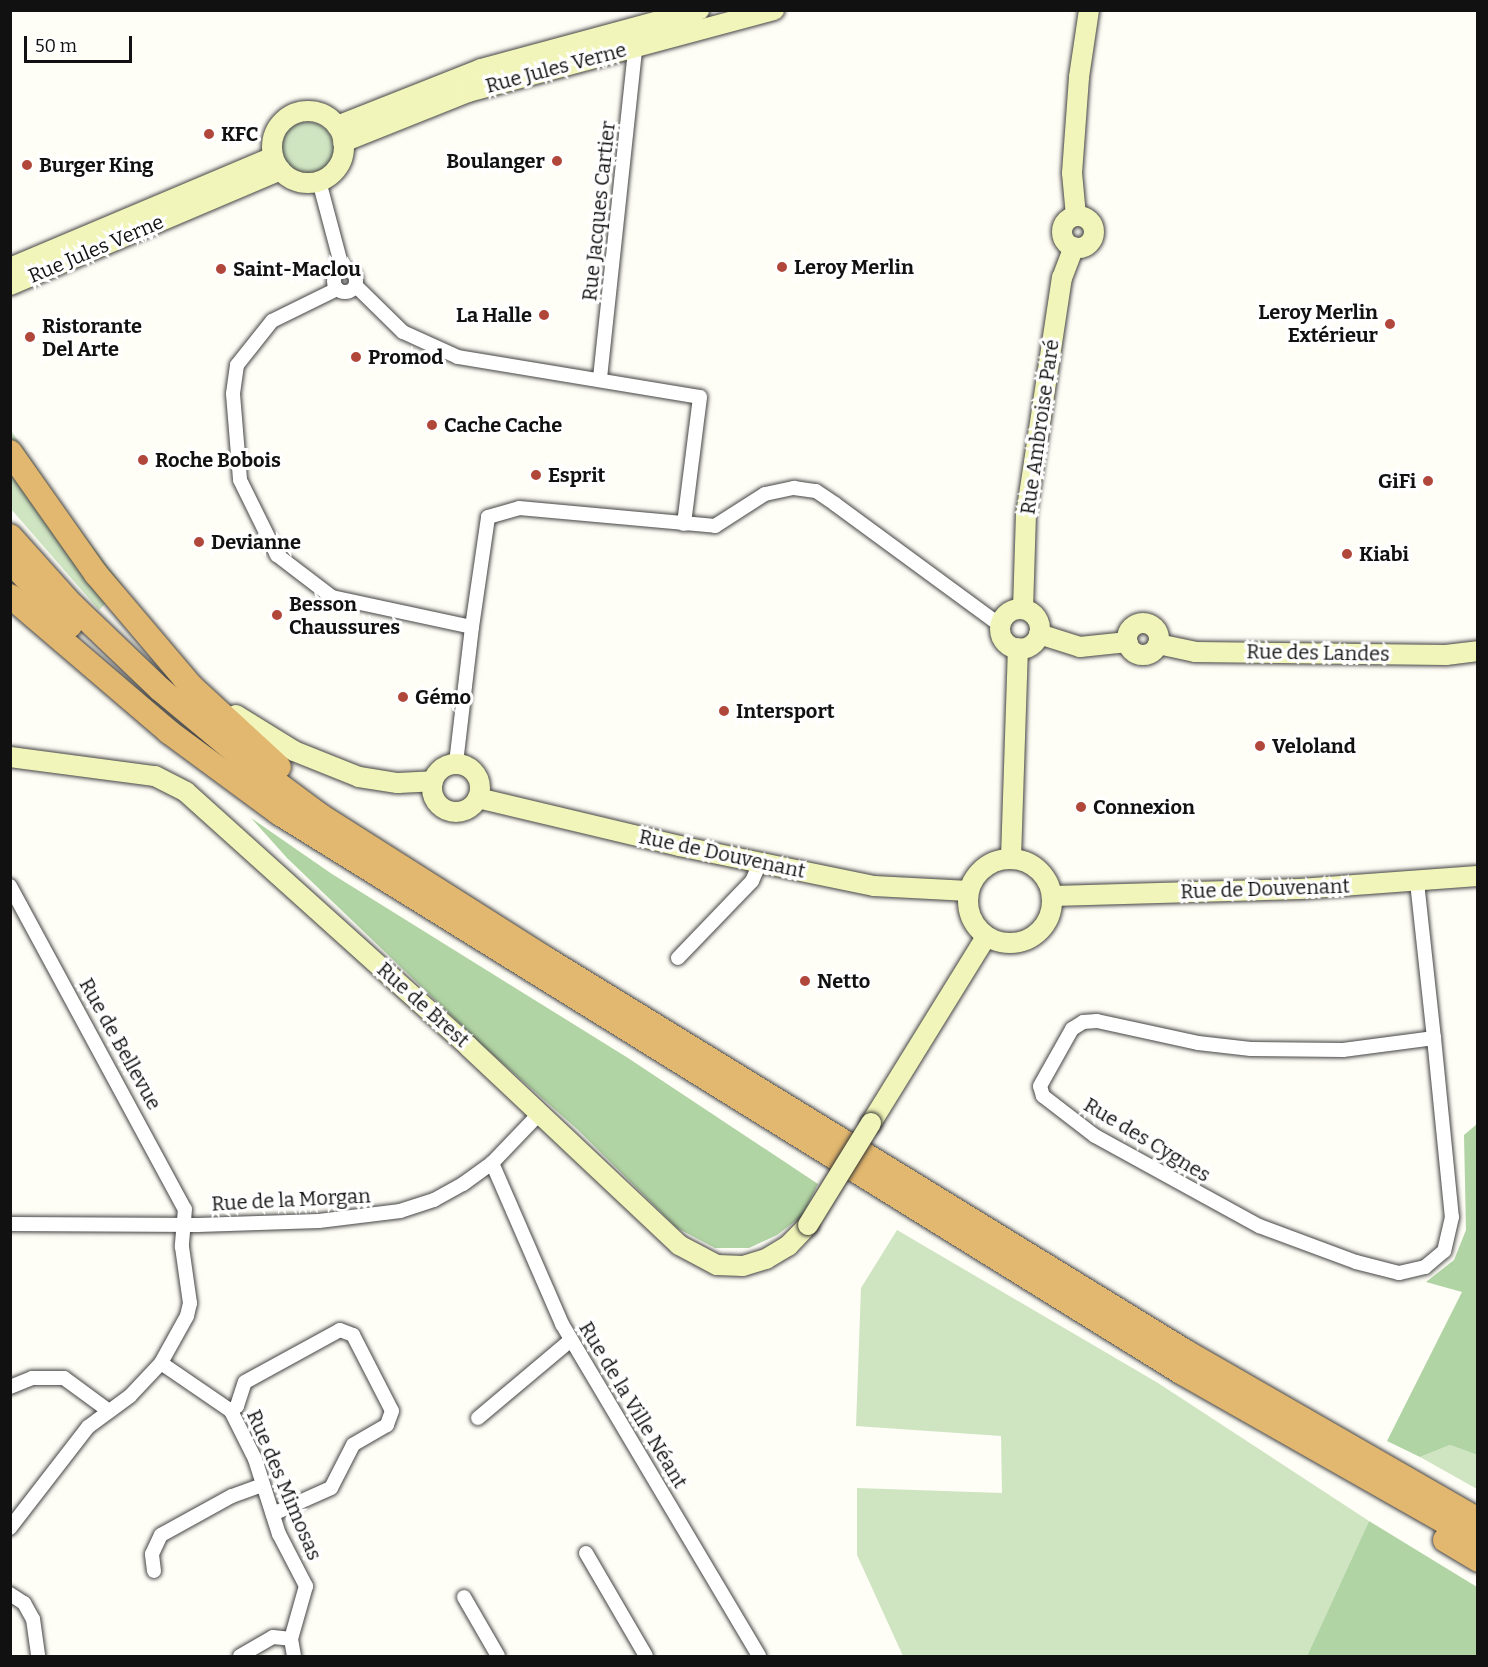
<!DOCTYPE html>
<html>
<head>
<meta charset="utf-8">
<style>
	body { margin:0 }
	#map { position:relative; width:1488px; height:1667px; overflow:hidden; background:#fefdf6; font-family:Bitter,serif }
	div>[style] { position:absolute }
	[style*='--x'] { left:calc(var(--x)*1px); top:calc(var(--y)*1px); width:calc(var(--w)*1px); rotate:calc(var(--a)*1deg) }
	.green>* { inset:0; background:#cfe5c2 }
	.round { border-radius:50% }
	.forest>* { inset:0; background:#b1d4a4 }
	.roads { filter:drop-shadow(0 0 2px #444) drop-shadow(0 0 2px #444) }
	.street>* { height:14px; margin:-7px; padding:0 7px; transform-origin:7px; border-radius:7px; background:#fff }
	.street>.ring { margin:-7px; padding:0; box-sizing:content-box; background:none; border:14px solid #fff; border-radius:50% }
	.secondary>* { height:20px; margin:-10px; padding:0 10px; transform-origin:10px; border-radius:10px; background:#f2f5b9 }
	.secondary>.ring { margin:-10px; padding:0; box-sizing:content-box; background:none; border:20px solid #f2f5b9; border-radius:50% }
	.highway>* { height:24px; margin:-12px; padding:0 12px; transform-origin:12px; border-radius:12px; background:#e2b76f }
	.bridges { filter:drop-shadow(0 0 2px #333) drop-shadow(0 0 2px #333) }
	.secondary-bridge>* { height:20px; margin:-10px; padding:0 10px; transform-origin:10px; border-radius:10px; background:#f2f5b9 }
	.dots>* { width:16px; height:16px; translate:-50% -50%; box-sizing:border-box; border:3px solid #fff; border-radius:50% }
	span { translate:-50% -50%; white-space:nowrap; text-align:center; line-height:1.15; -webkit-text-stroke:6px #fff; paint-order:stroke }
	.street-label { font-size:20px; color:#111 }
	.poi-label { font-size:20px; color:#111; font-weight:700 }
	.left { translate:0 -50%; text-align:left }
	.right { translate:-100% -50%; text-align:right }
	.frame { position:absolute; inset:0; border:12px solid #111; pointer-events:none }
	.scale { position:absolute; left:24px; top:36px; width:108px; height:27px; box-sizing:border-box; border:3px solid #111; border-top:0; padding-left:8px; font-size:18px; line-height:21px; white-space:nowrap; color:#111; -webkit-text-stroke:4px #fff; paint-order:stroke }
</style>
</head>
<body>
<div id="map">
	<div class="green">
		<div class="round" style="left:280px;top:122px;width:54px;height:54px"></div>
		<div style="clip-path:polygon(10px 429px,71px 518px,123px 586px,99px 610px,11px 509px)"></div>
		<div style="clip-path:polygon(897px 1230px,1158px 1383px,1369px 1521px,1307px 1656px,903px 1656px,857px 1555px,857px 1488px,1002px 1493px,1001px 1436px,856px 1426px,861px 1288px)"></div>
		<div style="clip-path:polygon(1450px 1445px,1477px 1455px,1477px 1489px,1420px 1457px)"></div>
	</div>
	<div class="forest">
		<div style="clip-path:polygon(251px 818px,332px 874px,628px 1058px,818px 1184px,802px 1216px,777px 1235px,749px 1248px,715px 1248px,677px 1228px,577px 1129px,481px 1044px,287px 858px)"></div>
		<div style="clip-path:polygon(1477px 1124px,1477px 1455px,1450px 1445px,1420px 1457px,1387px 1441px,1462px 1292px,1426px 1282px,1454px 1260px,1466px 1230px,1464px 1135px)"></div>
		<div style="clip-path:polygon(1369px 1521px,1477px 1587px,1477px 1656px,1307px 1656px)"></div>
	</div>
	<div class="roads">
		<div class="street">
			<div style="--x:319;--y:181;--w:93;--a:75.1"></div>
			<div class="ring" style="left:334px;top:270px;width:8px;height:8px"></div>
			<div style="--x:356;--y:286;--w:66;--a:44.4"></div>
			<div style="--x:403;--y:332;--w:60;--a:24.4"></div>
			<div style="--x:458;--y:357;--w:245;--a:9.4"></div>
			<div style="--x:700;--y:397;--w:128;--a:97.2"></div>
			<div style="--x:337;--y:289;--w:72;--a:153.8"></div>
			<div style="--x:272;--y:321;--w:56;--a:128.5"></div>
			<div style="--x:237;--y:365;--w:29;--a:98"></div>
			<div style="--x:233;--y:394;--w:86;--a:85.3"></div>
			<div style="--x:240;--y:480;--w:84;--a:63.7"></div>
			<div style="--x:277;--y:555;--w:69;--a:37.4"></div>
			<div style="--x:332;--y:597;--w:143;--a:12.1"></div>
			<div style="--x:472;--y:627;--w:138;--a:96.7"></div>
			<div style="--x:600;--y:378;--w:332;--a:-83.9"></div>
			<div style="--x:472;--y:627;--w:111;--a:-81.7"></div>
			<div style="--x:488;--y:517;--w:32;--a:-16"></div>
			<div style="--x:519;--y:508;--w:197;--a:5.2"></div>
			<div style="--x:715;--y:526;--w:59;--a:-32.6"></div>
			<div style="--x:765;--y:494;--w:30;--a:-12"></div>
			<div style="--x:794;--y:488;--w:22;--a:8"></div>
			<div style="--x:816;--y:491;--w:23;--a:34"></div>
			<div style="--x:835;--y:504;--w:206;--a:36.3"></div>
			<div style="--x:1417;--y:882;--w:157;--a:83.8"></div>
			<div style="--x:1434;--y:1038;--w:180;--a:84.3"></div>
			<div style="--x:1452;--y:1217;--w:35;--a:103"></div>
			<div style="--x:1444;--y:1251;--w:25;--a:140"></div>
			<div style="--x:1425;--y:1267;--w:27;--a:167"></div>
			<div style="--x:1399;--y:1273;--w:44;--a:-165.7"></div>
			<div style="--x:1356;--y:1262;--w:103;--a:-159.6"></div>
			<div style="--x:1259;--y:1226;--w:187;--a:-151.2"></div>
			<div style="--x:1095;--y:1136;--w:66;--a:-142.4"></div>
			<div style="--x:1043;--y:1096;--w:10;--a:-107"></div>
			<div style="--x:1040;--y:1086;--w:65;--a:-60.7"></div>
			<div style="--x:1072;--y:1029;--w:13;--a:-32"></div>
			<div style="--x:1083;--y:1022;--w:14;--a:-4"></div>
			<div style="--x:1097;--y:1021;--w:103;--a:12.3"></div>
			<div style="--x:1198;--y:1043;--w:53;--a:6.5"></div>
			<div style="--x:1251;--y:1049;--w:92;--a:0.6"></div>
			<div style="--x:1343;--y:1050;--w:92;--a:-7.5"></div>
			<div style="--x:10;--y:886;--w:367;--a:61.6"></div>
			<div style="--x:185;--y:1209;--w:38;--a:95"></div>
			<div style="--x:182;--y:1247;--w:57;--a:81.9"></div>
			<div style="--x:190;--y:1303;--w:13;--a:103"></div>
			<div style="--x:187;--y:1316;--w:54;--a:119"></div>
			<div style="--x:161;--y:1363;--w:45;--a:133.2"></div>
			<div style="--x:130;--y:1396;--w:52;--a:143.6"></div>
			<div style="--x:88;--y:1427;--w:128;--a:127.7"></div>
			<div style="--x:678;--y:958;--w:107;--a:-46.1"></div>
			<div style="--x:752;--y:881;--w:20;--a:-66"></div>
			<div style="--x:492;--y:1163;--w:176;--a:66.5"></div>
			<div style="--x:562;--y:1324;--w:386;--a:59.3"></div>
			<div style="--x:10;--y:1224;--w:188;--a:0.3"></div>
			<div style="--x:198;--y:1225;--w:121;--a:-1.9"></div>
			<div style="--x:319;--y:1221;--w:82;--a:-7"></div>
			<div style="--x:400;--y:1211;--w:36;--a:-18"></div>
			<div style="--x:434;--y:1200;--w:33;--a:-29"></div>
			<div style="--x:463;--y:1184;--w:36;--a:-36"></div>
			<div style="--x:492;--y:1163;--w:69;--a:-46.2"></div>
			<div style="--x:161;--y:1363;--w:85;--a:34.4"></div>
			<div style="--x:231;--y:1411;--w:54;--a:63.4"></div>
			<div style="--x:255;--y:1459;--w:79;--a:72.3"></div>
			<div style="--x:279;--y:1534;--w:59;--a:62.6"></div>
			<div style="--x:306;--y:1586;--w:55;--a:105.8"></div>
			<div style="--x:291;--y:1639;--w:17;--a:80"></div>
			<div style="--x:10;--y:1387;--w:24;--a:-22"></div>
			<div style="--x:32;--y:1378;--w:32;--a:0"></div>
			<div style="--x:64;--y:1378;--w:56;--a:36.3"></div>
			<div style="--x:231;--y:1411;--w:8;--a:-40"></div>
			<div style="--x:237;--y:1406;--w:25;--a:-72"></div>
			<div style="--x:245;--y:1382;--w:108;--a:-28.7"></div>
			<div style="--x:340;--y:1330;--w:14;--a:21"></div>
			<div style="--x:353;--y:1335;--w:85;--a:62.8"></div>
			<div style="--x:392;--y:1411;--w:15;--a:110"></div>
			<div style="--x:387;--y:1425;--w:39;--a:150"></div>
			<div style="--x:353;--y:1445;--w:48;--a:117.1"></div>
			<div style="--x:331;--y:1488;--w:64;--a:155.9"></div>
			<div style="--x:478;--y:1418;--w:121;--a:-40"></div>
			<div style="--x:586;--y:1553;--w:119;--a:59.8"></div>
			<div style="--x:154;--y:1571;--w:17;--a:-97"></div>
			<div style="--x:152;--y:1554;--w:21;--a:-65"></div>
			<div style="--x:161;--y:1535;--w:81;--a:-28.8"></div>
			<div style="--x:232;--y:1496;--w:33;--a:-20"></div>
			<div style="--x:10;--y:1594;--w:17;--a:33"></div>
			<div style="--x:24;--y:1603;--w:18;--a:61"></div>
			<div style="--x:33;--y:1619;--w:37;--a:82"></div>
			<div style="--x:464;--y:1597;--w:68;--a:60"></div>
			<div style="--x:240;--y:1656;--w:38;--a:-30"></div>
			<div style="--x:273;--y:1637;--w:18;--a:6"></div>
		</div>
		<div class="secondary">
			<div class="ring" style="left:272px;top:111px;width:52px;height:52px"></div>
			<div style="--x:337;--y:126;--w:155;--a:-21.6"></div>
			<div style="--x:481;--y:69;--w:226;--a:-15.1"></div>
			<div style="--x:343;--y:142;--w:135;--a:-21.8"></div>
			<div style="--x:468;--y:92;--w:317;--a:-15"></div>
			<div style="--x:1076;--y:216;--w:43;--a:-95.3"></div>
			<div style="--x:1072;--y:173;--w:96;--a:-85.8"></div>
			<div style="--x:1079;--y:77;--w:68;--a:-81.5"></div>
			<div class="ring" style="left:1062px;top:216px;width:12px;height:12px"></div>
			<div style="--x:10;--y:268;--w:285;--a:-22.9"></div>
			<div style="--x:10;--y:285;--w:294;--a:-23"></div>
			<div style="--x:1023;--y:609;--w:94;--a:-88.2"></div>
			<div style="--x:1026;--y:515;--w:240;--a:-81.4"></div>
			<div style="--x:1062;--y:278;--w:33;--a:-69"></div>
			<div class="ring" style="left:1000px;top:609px;width:20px;height:20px"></div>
			<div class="ring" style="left:1127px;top:623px;width:12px;height:12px"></div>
			<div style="--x:1039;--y:634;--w:43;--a:17.6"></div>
			<div style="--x:1080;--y:647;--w:48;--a:-5.9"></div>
			<div style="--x:1158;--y:644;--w:38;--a:12"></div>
			<div style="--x:1195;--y:652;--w:251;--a:0.7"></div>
			<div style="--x:1446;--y:655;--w:32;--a:-7"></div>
			<div style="--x:236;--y:715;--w:68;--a:31.8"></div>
			<div style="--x:294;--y:751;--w:70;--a:21.8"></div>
			<div style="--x:359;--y:777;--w:39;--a:9"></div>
			<div style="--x:398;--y:783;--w:35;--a:-3"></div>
			<div style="--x:10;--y:757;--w:146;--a:7.5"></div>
			<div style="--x:155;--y:776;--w:35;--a:27"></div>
			<div style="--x:186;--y:792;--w:381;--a:42"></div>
			<div style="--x:469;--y:1047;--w:289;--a:43.3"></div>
			<div style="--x:679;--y:1245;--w:43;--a:27.8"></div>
			<div style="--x:717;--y:1265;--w:26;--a:2"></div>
			<div style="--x:743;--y:1266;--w:24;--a:-17"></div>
			<div style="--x:766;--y:1259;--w:26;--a:-31"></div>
			<div style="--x:788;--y:1246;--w:29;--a:-46"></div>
			<div class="ring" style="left:432px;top:764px;width:28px;height:28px"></div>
			<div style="--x:478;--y:798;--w:207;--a:13.4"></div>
			<div style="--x:679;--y:846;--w:199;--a:11.6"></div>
			<div style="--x:874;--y:886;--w:95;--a:3"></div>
			<div style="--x:1011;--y:858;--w:210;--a:-88.1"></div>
			<div class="ring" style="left:968px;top:859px;width:64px;height:64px"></div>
			<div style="--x:1053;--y:896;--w:247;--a:-1.6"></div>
			<div style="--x:1300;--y:889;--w:178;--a:-4.2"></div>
			<div style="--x:871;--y:1123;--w:219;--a:-58.3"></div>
		</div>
		<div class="highway">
			<div style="--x:10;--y:452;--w:149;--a:54.8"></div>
			<div style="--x:96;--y:574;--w:148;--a:49.7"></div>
			<div style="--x:192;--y:687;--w:118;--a:42.6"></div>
			<div style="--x:10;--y:536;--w:93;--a:48.1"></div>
			<div style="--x:72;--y:605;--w:122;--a:43.7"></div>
			<div style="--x:160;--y:689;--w:109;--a:39.8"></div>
			<div style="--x:244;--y:759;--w:96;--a:36.5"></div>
			<div style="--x:321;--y:816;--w:263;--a:32.4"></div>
			<div style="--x:543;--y:957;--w:755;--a:31.56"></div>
			<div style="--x:1186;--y:1352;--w:337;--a:29.9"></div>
			<div style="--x:10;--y:561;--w:88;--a:46.8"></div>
			<div style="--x:10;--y:596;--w:209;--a:40.5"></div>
			<div style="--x:169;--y:732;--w:137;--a:36.4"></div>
			<div style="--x:279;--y:813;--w:1061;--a:31.79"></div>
			<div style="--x:1181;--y:1372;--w:342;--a:29.6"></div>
			<div style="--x:1445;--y:1540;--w:39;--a:31"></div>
		</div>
	</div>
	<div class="bridges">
		<div class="secondary-bridge">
			<div style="--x:808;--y:1225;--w:120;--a:-58.3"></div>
		</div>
	</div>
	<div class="dots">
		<div style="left:209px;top:134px;background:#b0473a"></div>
		<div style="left:557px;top:161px;background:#b0473a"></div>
		<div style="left:27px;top:165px;background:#b0473a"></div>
		<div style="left:782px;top:267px;background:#b0473a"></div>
		<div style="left:221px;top:269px;background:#b0473a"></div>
		<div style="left:544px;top:315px;background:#b0473a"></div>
		<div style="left:1390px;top:324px;background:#b0473a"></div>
		<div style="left:30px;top:337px;background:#b0473a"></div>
		<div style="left:356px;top:357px;background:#b0473a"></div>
		<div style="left:432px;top:425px;background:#b0473a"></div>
		<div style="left:143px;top:460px;background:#b0473a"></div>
		<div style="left:536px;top:475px;background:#b0473a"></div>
		<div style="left:1428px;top:481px;background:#b0473a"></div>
		<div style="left:199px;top:542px;background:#b0473a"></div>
		<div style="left:1347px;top:554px;background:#b0473a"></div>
		<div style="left:277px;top:615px;background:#b0473a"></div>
		<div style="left:403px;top:697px;background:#b0473a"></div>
		<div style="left:724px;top:711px;background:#b0473a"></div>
		<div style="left:1260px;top:746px;background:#b0473a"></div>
		<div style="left:1081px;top:807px;background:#b0473a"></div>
		<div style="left:805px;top:981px;background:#b0473a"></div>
	</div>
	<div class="street-label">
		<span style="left:556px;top:68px;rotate:-15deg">Rue Jules Verne</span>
		<span style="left:599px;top:211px;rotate:-84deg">Rue Jacques Cartier</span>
		<span style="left:96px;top:249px;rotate:-23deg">Rue Jules Verne</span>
		<span style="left:1040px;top:427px;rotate:-82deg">Rue Ambroise Paré</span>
		<span style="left:1318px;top:653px;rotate:1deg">Rue des Landes</span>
		<span style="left:722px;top:854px;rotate:12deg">Rue de Douvenant</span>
		<span style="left:1265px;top:889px;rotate:-2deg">Rue de Douvenant</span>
		<span style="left:423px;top:1005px;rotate:42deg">Rue de Brest</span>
		<span style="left:120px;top:1044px;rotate:61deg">Rue de Bellevue</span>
		<span style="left:1147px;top:1140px;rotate:31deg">Rue des Cygnes</span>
		<span style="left:291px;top:1200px;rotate:-3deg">Rue de la Morgan</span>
		<span style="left:633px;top:1405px;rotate:59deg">Rue de la Ville Néant</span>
		<span style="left:284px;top:1485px;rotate:67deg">Rue des Mimosas</span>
	</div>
	<div class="poi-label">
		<span class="left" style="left:221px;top:134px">KFC</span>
		<span class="right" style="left:545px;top:161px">Boulanger</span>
		<span class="left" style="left:39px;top:165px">Burger King</span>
		<span class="left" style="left:794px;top:267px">Leroy Merlin</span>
		<span class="left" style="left:233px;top:269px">Saint-Maclou</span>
		<span class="right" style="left:1378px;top:324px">Leroy Merlin<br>Extérieur</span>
		<span class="right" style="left:532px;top:315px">La Halle</span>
		<span class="left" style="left:42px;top:338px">Ristorante<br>Del Arte</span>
		<span class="left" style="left:368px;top:357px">Promod</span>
		<span class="left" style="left:444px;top:425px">Cache Cache</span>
		<span class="left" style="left:155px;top:460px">Roche Bobois</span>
		<span class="left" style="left:548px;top:475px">Esprit</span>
		<span class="right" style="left:1416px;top:481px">GiFi</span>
		<span class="left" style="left:211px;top:542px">Devianne</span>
		<span class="left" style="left:1359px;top:554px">Kiabi</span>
		<span class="left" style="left:289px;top:616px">Besson<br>Chaussures</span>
		<span class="left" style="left:415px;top:697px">Gémo</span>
		<span class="left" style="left:736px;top:711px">Intersport</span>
		<span class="left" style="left:1272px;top:746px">Veloland</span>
		<span class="left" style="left:1093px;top:807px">Connexion</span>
		<span class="left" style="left:817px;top:981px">Netto</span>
	</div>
	<div class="frame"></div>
	<div class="scale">50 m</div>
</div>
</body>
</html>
